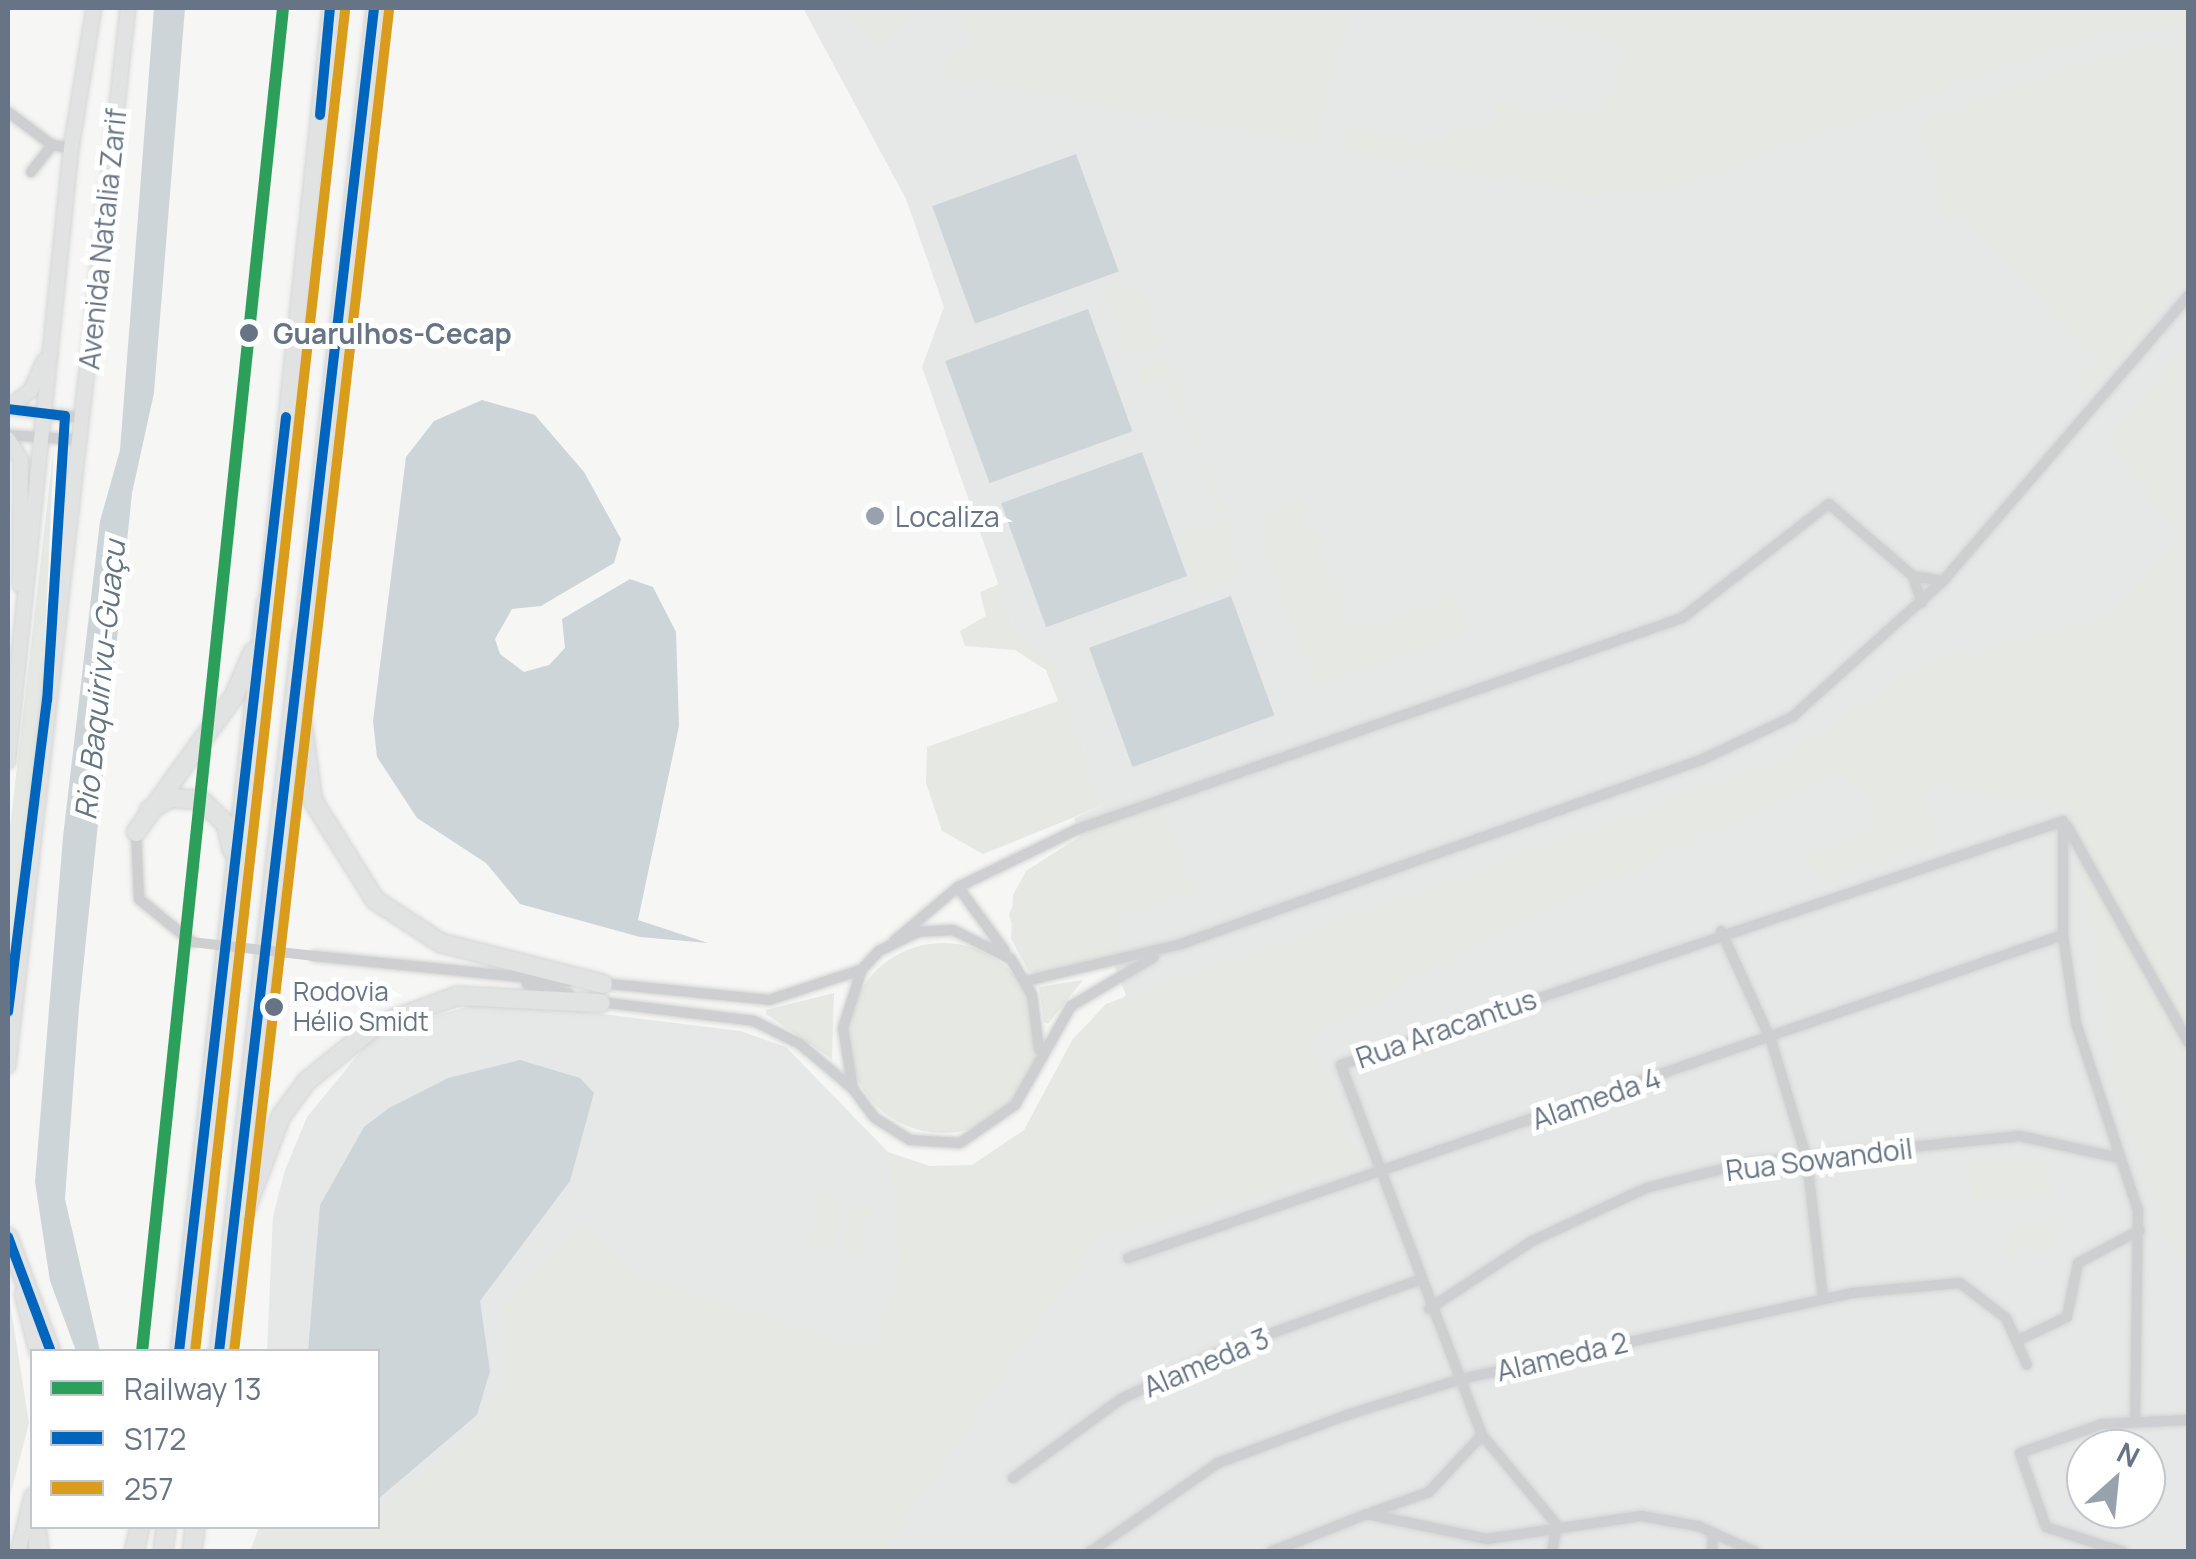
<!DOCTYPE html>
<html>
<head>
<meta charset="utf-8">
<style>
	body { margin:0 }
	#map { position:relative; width:2196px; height:1559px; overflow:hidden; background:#f6f6f5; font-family:Manrope,sans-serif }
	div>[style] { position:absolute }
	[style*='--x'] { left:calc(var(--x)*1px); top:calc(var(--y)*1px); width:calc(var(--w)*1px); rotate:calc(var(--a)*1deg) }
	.built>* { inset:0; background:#e6e8e7 }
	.green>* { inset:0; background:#e6e9e3; transform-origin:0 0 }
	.round { border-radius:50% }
	.water>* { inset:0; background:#ced5d8; transform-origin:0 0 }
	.roads { filter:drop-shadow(0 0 2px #d3d4d4) drop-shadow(0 0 2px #d3d4d4) }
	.minor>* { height:10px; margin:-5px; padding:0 5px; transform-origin:5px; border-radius:5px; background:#cecfd0 }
	.secondary>* { height:14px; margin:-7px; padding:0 7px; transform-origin:7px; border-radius:7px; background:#e1e2e2 }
	.primary>* { height:15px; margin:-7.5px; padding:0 7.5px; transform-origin:7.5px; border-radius:7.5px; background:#e1e2e2 }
	.motorway>* { height:18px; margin:-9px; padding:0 9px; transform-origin:9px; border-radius:9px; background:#e1e2e2 }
	.minor-bridge>* { height:10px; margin:-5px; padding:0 5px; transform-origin:5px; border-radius:5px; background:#cecfd0 }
	.bus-1>* { height:10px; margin:-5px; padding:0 5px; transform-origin:5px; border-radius:5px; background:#0065bd }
	.bus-2>* { height:10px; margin:-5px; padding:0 5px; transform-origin:5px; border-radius:5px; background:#da9c1b }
	.rail-1>* { height:12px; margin:-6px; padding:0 6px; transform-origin:6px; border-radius:6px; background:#2ca05a }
	.dots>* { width:28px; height:28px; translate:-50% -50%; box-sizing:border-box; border:5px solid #fff; border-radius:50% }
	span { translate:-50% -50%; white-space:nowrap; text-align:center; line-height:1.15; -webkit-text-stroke:10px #fff; paint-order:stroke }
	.bus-label { font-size:26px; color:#667485 }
	.left { translate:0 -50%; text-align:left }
	.street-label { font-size:28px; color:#667485 }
	.stop-label { font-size:28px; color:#667485; font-weight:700 }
	.poi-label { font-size:28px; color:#667485 }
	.water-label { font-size:30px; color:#627581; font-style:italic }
	.frame { position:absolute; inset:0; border:10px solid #667485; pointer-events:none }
	.legend { position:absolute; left:30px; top:1349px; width:350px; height:180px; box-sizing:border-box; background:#fff; border:2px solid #c2c7ce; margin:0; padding:12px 18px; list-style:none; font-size:30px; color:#667485 }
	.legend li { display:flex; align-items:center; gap:20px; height:50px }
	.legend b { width:50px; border:2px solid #c2c7ce }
	.north { position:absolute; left:2066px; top:1429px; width:100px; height:100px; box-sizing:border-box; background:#fff; border:2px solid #c2c7ce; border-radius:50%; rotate:27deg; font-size:28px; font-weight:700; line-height:40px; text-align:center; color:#667485 }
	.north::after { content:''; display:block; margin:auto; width:35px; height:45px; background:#98a2ac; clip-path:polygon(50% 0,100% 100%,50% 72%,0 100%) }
</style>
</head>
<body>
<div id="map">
	<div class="built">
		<div style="clip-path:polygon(evenodd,803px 8px,2188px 8px,2188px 1551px,250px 1552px,259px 1527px,378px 1526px,378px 1352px,267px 1351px,273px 1216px,285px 1170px,307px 1117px,375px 1034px,489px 1000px,740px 1031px,786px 1047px,888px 1152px,989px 1196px,1073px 1039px,1126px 995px,1111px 957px,1028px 970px,1011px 939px,1013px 895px,1026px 871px,1080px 837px,1074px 818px,1102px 806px,1056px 666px,1017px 637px,922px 367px,944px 307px,906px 199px,803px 8px,2086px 1449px,2146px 1449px,2146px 1509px,2086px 1509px,2086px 1449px)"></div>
	</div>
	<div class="green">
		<div style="clip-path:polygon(845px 8px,920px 8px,882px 44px)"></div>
		<div style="clip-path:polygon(945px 8px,1350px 8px,1318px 147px,940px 77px,952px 57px,980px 43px)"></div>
		<div style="clip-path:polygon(1484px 8px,2188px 8px,2188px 27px,2104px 35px,1676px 190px,1588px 194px,1338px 152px,1342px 126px,1445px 144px,1457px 123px,1493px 124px,1499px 102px,1599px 114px,1624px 46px)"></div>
		<div style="clip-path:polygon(2188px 41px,2188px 274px,2088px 400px,2075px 383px,2093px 358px,1971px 222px,1942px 212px,1918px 130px,1936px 113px,2117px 51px)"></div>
		<div style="clip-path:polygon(1139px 277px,1161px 333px,1155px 349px,1134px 356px,1123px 351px,1101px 291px)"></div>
		<div style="clip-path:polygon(2188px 345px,2188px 1270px,2158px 1223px,2108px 1061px,2072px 812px,1925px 787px,1944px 842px,1823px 885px,1804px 856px,1864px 832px,1873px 798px,1838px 775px,1479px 945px,1313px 1036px,1363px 1167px,1094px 1242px,883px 1551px,250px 1552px,259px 1527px,378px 1526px,378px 1513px,479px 1427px,499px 1389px,503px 1306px,582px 1226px,632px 1272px,868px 1350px,900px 1266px,888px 1152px,930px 1166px,972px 1165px,1024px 1130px,1073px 1039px,1106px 1004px,1784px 757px,1929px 662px,2115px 613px,2182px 531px,2105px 441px)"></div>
		<div style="clip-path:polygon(1161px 360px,1173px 364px,1246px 577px,1196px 594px,1175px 535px,1218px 520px,1166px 380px,1138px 385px,1138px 368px)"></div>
		<div style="clip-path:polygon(54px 446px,42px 704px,8px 981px,8px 845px)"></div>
		<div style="clip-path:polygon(1299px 502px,1355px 628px,1456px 592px,1471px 634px,1314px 688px,1254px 527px,1261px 509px)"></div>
		<div style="clip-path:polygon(999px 584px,1017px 637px,1056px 665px,1102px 806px,983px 854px,942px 831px,926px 783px,927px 747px,1058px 701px,1046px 670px,1015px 650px,965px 646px,960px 631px,986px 616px,980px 592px)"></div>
		<div style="clip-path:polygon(1169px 808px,1199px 894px,1114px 923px,1123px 953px,1039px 976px,1028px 970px,1009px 915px,1026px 871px,1081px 836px)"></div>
		<div class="round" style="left:848px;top:943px;width:190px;height:190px"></div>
		<div style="clip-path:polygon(1083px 980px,1048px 1024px,1044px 1022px,1039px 987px)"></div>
		<div style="clip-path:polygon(834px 993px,832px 1059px,766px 1014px,766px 1010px)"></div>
		<div style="left:2047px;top:1155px;width:42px;height:79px;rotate:86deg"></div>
		<div style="left:815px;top:1189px;width:30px;height:62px;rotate:9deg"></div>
		<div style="left:848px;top:1205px;width:25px;height:51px;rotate:9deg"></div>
		<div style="left:2056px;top:1217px;width:31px;height:55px;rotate:81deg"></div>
		<div style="clip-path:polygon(8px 1290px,29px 1423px,8px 1504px)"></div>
	</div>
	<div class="water">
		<div style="clip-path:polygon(154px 8px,185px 8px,154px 393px,132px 493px,79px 1008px,65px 1199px,100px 1351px,76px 1351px,50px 1281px,35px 1182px,63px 837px,100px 521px,120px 450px)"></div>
		<div style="left:1076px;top:154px;width:125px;height:153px;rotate:70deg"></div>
		<div style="left:1088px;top:309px;width:130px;height:152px;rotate:70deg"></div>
		<div style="clip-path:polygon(482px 400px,535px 415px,584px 472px,621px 539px,614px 563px,541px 606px,512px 609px,495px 639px,500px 654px,524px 672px,549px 665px,565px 648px,562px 619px,630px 579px,653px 587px,676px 632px,679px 726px,638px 920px,708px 943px,640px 937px,520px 904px,486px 863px,417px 818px,377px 757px,373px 721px,406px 457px,434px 421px)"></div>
		<div style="left:1142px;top:452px;width:132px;height:150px;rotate:70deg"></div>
		<div style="left:1231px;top:596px;width:127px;height:151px;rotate:70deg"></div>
		<div style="clip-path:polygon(520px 1060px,580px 1078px,594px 1093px,570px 1181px,480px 1301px,490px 1371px,477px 1415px,378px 1499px,378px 1352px,308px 1351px,320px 1205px,364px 1127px,389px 1108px,448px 1078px)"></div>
	</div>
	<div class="roads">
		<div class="minor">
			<div style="--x:8;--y:112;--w:55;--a:36.9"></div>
			<div style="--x:52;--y:145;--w:19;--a:9"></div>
			<div style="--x:31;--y:172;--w:34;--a:-52"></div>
			<div style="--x:8;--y:409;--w:76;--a:6.8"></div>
			<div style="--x:8;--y:435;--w:72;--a:4"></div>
			<div style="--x:1913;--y:576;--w:30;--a:9"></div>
			<div style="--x:2063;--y:821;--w:114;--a:90"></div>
			<div style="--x:2063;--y:935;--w:89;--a:81.6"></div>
			<div style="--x:2076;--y:1023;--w:197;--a:71.7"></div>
			<div style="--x:2138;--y:1210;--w:210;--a:90.8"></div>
			<div style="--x:2067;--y:826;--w:248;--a:60.7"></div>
			<div style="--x:136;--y:832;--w:67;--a:87.4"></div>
			<div style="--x:139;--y:899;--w:68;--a:39.1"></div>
			<div style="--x:958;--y:887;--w:79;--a:53.7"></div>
			<div style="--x:1721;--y:931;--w:120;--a:65.4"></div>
			<div style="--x:1771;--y:1040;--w:125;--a:73.3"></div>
			<div style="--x:1807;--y:1160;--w:140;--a:83.4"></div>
			<div style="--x:894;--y:941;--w:84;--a:-40.2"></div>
			<div style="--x:958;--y:887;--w:133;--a:-25.8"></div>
			<div style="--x:1078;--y:829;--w:640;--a:-19.26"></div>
			<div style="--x:1682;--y:618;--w:186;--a:-37.8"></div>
			<div style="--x:1829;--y:504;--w:111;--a:40.6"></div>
			<div style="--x:1913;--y:576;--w:28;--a:72"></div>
			<div style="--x:314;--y:956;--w:255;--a:5.8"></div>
			<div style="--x:1026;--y:981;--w:159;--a:-13.4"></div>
			<div style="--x:1181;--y:944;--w:552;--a:-19.49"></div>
			<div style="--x:1701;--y:760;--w:101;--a:-25.3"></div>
			<div style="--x:1792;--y:717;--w:203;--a:-42"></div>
			<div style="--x:1943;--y:581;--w:376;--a:-49.3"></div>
			<div style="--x:600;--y:983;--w:170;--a:5.7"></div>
			<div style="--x:769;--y:1000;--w:97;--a:-18.1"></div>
			<div style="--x:527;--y:984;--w:43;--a:13.4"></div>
			<div style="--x:600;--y:1002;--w:155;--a:7"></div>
			<div style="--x:754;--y:1021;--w:51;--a:26.6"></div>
			<div style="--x:800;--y:1044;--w:70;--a:40.3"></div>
			<div style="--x:1039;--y:1049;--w:54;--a:-97.4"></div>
			<div style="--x:1032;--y:995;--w:42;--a:-120.3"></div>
			<div style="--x:1011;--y:959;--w:65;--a:-153.4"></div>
			<div style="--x:953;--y:930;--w:35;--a:177"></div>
			<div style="--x:918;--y:932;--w:43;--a:154"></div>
			<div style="--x:879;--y:951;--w:25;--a:133"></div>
			<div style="--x:862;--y:969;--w:62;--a:107.9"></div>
			<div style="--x:843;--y:1028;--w:62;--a:80.7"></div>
			<div style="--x:853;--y:1089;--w:36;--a:53"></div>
			<div style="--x:875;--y:1118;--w:41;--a:32.2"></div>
			<div style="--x:910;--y:1140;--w:50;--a:3.4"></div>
			<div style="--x:960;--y:1143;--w:67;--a:-34.6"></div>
			<div style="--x:1015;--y:1105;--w:114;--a:-60.5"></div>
			<div style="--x:1071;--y:1006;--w:96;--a:-30.6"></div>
			<div style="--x:1128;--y:1258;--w:989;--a:-19.06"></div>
			<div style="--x:1429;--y:1309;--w:123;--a:-33.4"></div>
			<div style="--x:1532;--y:1241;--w:126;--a:-24.9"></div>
			<div style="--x:1646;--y:1188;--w:100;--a:-13.9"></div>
			<div style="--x:1743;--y:1164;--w:278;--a:-5.8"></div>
			<div style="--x:2020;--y:1136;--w:101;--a:12.5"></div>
			<div style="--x:2021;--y:1339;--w:51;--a:-25.6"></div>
			<div style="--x:2067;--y:1317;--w:55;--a:-78.5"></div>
			<div style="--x:2078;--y:1263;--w:70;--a:-28"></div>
			<div style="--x:1013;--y:1478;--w:134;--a:-36.2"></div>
			<div style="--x:1121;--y:1399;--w:106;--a:-25.6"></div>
			<div style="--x:1217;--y:1353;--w:215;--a:-19.9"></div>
			<div style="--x:1373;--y:1512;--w:59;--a:-19.7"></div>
			<div style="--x:1429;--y:1492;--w:78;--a:-47.1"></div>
			<div style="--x:1090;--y:1552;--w:156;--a:-34.8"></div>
			<div style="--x:1218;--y:1463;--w:138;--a:-20.4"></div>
			<div style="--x:1347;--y:1415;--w:120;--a:-17.5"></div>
			<div style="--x:1461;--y:1379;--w:400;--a:-12.4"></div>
			<div style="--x:1852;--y:1293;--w:108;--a:-5.3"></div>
			<div style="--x:1960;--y:1283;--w:58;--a:37.3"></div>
			<div style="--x:2006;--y:1318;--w:51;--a:65.9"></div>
			<div style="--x:1271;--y:1552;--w:103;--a:-21.6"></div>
			<div style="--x:1367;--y:1514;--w:123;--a:11.8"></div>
			<div style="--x:1487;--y:1539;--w:156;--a:-8.5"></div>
			<div style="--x:1641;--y:1516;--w:58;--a:10"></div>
			<div style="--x:1698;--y:1526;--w:63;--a:24.5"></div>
			<div style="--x:1552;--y:1552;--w:27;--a:-80"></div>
			<div style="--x:1557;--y:1525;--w:117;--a:-129.8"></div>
			<div style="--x:1482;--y:1435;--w:396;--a:-110.9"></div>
			<div style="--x:1341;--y:1065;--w:762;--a:-18.67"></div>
			<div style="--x:1712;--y:1552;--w:19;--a:-87"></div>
			<div style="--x:2123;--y:1552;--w:81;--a:-162"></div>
			<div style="--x:2046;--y:1527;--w:78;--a:-109.4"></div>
			<div style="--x:2020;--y:1453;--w:87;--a:-19.5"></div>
			<div style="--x:2102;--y:1424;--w:86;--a:-2.7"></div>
		</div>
		<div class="secondary">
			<div style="--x:8;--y:408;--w:29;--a:-38"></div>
			<div style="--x:31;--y:390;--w:32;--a:-66"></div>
			<div style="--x:8;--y:439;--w:25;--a:58"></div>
			<div style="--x:21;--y:460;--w:125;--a:90.5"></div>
			<div style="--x:8;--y:761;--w:616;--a:-84.13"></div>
			<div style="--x:71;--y:148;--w:142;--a:-80.7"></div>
			<div style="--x:8;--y:1066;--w:1065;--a:-83.53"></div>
			<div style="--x:22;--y:1294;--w:60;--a:75.5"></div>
			<div style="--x:18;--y:1552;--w:58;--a:-76"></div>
		</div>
		<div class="primary">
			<div style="--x:266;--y:603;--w:598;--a:-83.86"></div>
			<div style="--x:302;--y:633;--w:629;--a:-83.43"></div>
		</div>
		<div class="motorway">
			<div style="--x:302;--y:722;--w:80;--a:82.1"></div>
			<div style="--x:313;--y:801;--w:117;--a:57.9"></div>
			<div style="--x:375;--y:900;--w:79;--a:33.1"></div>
			<div style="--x:441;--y:943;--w:167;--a:14.2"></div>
			<div style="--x:149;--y:810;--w:25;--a:-29"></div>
			<div style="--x:171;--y:798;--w:30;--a:4"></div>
			<div style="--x:201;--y:800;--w:35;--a:44"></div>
			<div style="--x:226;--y:824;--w:27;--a:77"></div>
			<div style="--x:136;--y:832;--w:168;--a:-54.2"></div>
			<div style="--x:234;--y:696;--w:48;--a:-66.6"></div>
			<div style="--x:246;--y:1209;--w:99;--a:-69.4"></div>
			<div style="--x:281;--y:1116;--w:44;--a:-53.4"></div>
			<div style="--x:307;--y:1081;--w:87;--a:-39"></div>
			<div style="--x:375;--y:1026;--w:87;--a:-20.1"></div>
			<div style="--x:457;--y:996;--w:144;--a:2.8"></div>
			<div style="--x:8;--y:1237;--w:123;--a:69.5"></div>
			<div style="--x:180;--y:1352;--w:754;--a:-83.45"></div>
			<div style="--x:219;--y:1352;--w:724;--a:-83.42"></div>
			<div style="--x:36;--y:1526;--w:26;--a:83"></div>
			<div style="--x:134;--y:1552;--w:27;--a:-77"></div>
			<div style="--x:163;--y:1552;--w:26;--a:-83"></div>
			<div style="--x:192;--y:1552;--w:26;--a:-83"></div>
		</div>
	</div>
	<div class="minor-bridge">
		<div style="--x:192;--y:942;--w:123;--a:6.5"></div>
	</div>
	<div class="bus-1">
		<div style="--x:320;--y:115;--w:107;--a:-84.7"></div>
		<div style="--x:8;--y:409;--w:57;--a:7"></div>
		<div style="--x:65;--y:416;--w:284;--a:93.6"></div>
		<div style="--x:47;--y:699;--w:315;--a:97.1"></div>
		<div style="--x:8;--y:1237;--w:123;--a:69.5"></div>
		<div style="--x:179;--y:1352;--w:941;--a:-83.47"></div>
		<div style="--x:219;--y:1352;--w:1353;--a:-83.42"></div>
	</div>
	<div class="bus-2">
		<div style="--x:195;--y:1352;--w:1350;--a:-83.62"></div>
		<div style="--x:234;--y:1352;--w:1351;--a:-83.41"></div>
	</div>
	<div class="rail-1">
		<div style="--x:142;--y:1352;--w:1351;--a:-84.01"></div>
	</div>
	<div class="dots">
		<div style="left:249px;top:333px;background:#667485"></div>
		<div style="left:875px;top:516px;background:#98a2ac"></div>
		<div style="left:274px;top:1007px;background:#667485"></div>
	</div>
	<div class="bus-label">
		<span class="left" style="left:293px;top:1007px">Rodovia<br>Hélio Smidt</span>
	</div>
	<div class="street-label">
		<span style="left:102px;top:239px;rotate:-84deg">Avenida Natalia Zarif</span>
		<span style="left:1446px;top:1028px;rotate:-19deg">Rua Aracantus</span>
		<span style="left:1596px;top:1098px;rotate:-19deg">Alameda 4</span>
		<span style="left:1819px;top:1159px;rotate:-7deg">Rua Sowandoil</span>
		<span style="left:1562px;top:1356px;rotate:-13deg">Alameda 2</span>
		<span style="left:1206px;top:1362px;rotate:-23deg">Alameda 3</span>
	</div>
	<div class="stop-label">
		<span class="left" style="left:273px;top:333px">Guarulhos-Cecap</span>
	</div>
	<div class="poi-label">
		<span class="left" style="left:895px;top:516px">Localiza</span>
	</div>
	<div class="water-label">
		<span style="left:100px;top:680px;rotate:-84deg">Rio Baquirivu-Guaçu</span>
	</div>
	<div class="frame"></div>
	<ul class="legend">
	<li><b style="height:12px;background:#2ca05a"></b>Railway 13</li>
	<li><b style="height:12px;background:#0065bd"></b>S172</li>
	<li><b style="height:12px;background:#da9c1b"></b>257</li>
	</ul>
	<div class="north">N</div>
</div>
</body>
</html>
